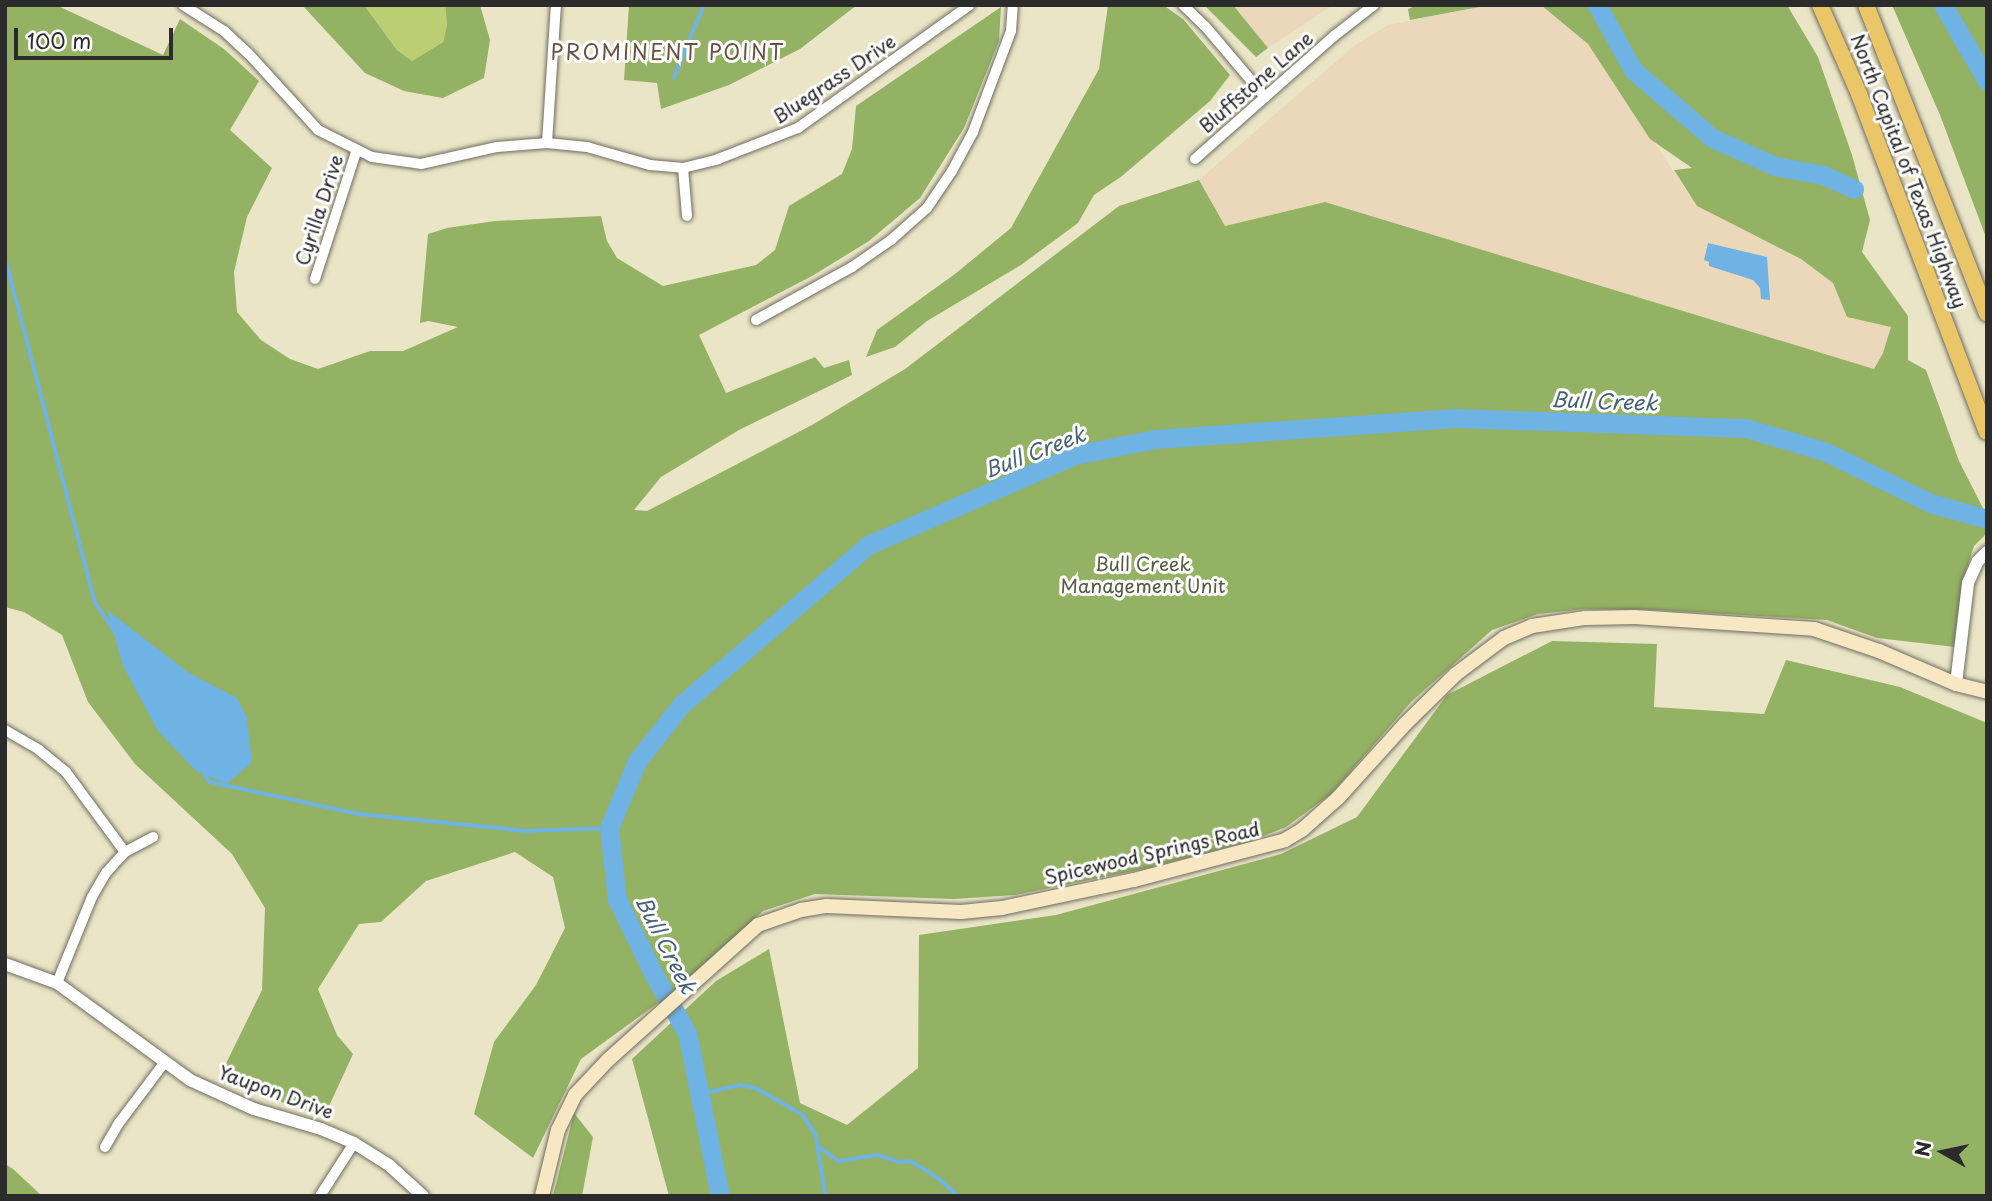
<!DOCTYPE html>
<html>
<head>
<meta charset="utf-8">
<style>
	body { margin:0 }
	#map { position:relative; width:1992px; height:1201px; overflow:hidden; background:#eae5c6; font-family:"Playpen Sans",sans-serif }
	div>[style] { position:absolute }
	[style*='--x'] { left:calc(var(--x)*1px); top:calc(var(--y)*1px); width:calc(var(--w)*1px); rotate:calc(var(--a)*1deg) }
	.built>* { inset:0; background:#ebd8ba }
	.green>* { inset:0; background:#bbcf72 }
	.forest>* { inset:0; background:#94b264 }
	.water>* { inset:0; background:#6fb2e4 }
	.stream>* { height:3.5px; margin:-1.75px; padding:0 1.75px; transform-origin:1.75px; border-radius:1.75px; background:#6fb2e4 }
	.river>* { height:19px; margin:-9.5px; padding:0 9.5px; transform-origin:9.5px; border-radius:9.5px; background:#6fb2e4 }
	.roads { filter:drop-shadow(0 0 2px #6e6c61) drop-shadow(0 0 2px #6e6c61) }
	.minor>* { height:10px; margin:-5px; padding:0 5px; transform-origin:5px; border-radius:5px; background:#fff }
	.tertiary>* { height:12px; margin:-6px; padding:0 6px; transform-origin:6px; border-radius:6px; background:#fff }
	.secondary>* { height:14px; margin:-7px; padding:0 7px; transform-origin:7px; border-radius:7px; background:#f7e8c3 }
	.trunk>* { height:16px; margin:-8px; padding:0 8px; transform-origin:8px; border-radius:8px; background:#ebc669 }
	span { translate:-50% -50%; white-space:nowrap; text-align:center; line-height:1.15; -webkit-text-stroke:6px #fff; paint-order:stroke }
	.street-label { font-size:19px; color:#2b2b2b }
	.park-label { font-size:19px; color:#565c40 }
	.neighbourhood-label { font-size:21px; color:#6b5041; letter-spacing:2px }
	.water-label { font-size:21px; color:#466175; font-style:italic }
	.frame { position:absolute; inset:0; border:7px solid #2b2b2b; pointer-events:none }
	.north { position:absolute; left:1908px; top:1117px; width:70px; height:70px; -webkit-text-stroke:5px #fff; paint-order:stroke; rotate:279deg; font-size:19px; font-weight:700; line-height:28px; text-align:center; color:#2b2b2b }
	.north::after { content:''; display:block; margin:auto; width:24px; height:32px; background:#2b2b2b; clip-path:polygon(50% 0,100% 100%,50% 72%,0 100%) }
	.scale { position:absolute; left:14px; top:28px; width:159px; height:32px; box-sizing:border-box; border:4px solid #2b2b2b; border-top:0; padding-left:9px; font-size:21px; line-height:24px; white-space:nowrap; color:#2b2b2b; -webkit-text-stroke:5px #fff; paint-order:stroke }
</style>
</head>
<body>
<div id="map">
	<div class="built">
		<div style="clip-path:polygon(1233px 5px,1333px 5px,1268px 48px)"></div>
		<div style="clip-path:polygon(1490px 5px,1541px 5px,1588px 44px,1697px 206px,1801px 259px,1833px 283px,1847px 317px,1892px 327px,1883px 353px,1874px 369px,1325px 202px,1225px 226px,1199px 180px,1355px 45px,1388px 25px)"></div>
	</div>
	<div class="green">
		<div style="clip-path:polygon(364px 5px,445px 5px,447px 25px,443px 42px,412px 61px,397px 50px)"></div>
	</div>
	<div class="forest">
		<div style="clip-path:polygon(5px 5px,56px 5px,163px 55px,180px 19px,224px 49px,259px 81px,230px 130px,272px 168px,247px 217px,234px 272px,237px 312px,261px 340px,290px 359px,318px 369px,370px 351px,403px 351px,458px 327px,428px 321px,420px 323px,428px 234px,447px 228px,495px 221px,601px 216px,607px 241px,617px 258px,663px 286px,756px 265px,775px 250px,789px 206px,842px 174px,852px 149px,856px 106px,1001px 7px,999px 41px,964px 128px,920px 198px,869px 241px,812px 276px,699px 335px,726px 393px,815px 357px,824px 368px,849px 360px,852px 375px,739px 430px,661px 477px,634px 510px,647px 511px,812px 425px,905px 369px,1119px 206px,1199px 180px,1225px 226px,1325px 202px,1874px 369px,1883px 353px,1891px 327px,1847px 317px,1833px 283px,1801px 259px,1697px 206px,1674px 170px,1692px 168px,1650px 139px,1588px 44px,1541px 5px,1787px 5px,1818px 57px,1852px 155px,1870px 220px,1862px 252px,1908px 316px,1908px 360px,1926px 370px,1959px 461px,1987px 516px,1987px 533px,1974px 546px,1963px 581px,1955px 647px,1877px 638px,1827px 620px,1658px 610px,1584px 609px,1538px 614px,1492px 630px,1411px 702px,1331px 794px,1286px 827px,1251px 841px,1148px 868px,1015px 895px,954px 899px,815px 894px,763px 911px,673px 992px,581px 1059px,533px 1158px,474px 1114px,494px 1042px,536px 985px,565px 928px,553px 877px,515px 852px,426px 881px,381px 922px,359px 924px,318px 989px,337px 1035px,353px 1054px,324px 1117px,218px 1080px,262px 990px,265px 908px,232px 854px,135px 764px,88px 702px,62px 635px,24px 612px,5px 607px)"></div>
		<div style="clip-path:polygon(302px 5px,364px 5px,397px 50px,412px 61px,443px 42px,447px 25px,445px 5px,480px 5px,490px 40px,484px 78px,443px 98px,404px 91px,365px 73px)"></div>
		<div style="clip-path:polygon(629px 5px,857px 5px,800px 49px,729px 85px,661px 109px,657px 83px,624px 80px)"></div>
		<div style="clip-path:polygon(1108px 5px,1163px 5px,1183px 19px,1230px 75px,1210px 101px,1122px 176px,1094px 195px,1078px 223px,1021px 265px,927px 321px,895px 347px,866px 357px,877px 330px,955px 274px,1011px 228px,1099px 69px)"></div>
		<div style="clip-path:polygon(1204px 5px,1233px 5px,1268px 48px,1256px 57px)"></div>
		<div style="clip-path:polygon(1418px 5px,1490px 5px,1410px 20px,1408px 9px)"></div>
		<div style="clip-path:polygon(1892px 5px,1987px 5px,1987px 240px,1940px 115px)"></div>
		<div style="clip-path:polygon(1552px 641px,1657px 644px,1654px 707px,1764px 714px,1786px 660px,1900px 687px,1987px 723px,1987px 1196px,669px 1196px,632px 1059px,716px 981px,769px 949px,800px 1103px,847px 1125px,918px 1068px,919px 935px,1056px 915px,1281px 854px,1357px 817px,1447px 695px)"></div>
		<div style="clip-path:polygon(574px 1113px,593px 1137px,582px 1196px,553px 1196px)"></div>
		<div style="clip-path:polygon(5px 1164px,13px 1169px,42px 1196px,5px 1196px)"></div>
	</div>
	<div class="water">
		<div style="clip-path:polygon(1708px 243px,1767px 257px,1770px 300px,1761px 299px,1760px 288px,1753px 280px,1709px 266px,1709px 262px,1704px 260px)"></div>
		<div style="clip-path:polygon(107px 610px,189px 673px,237px 698px,247px 718px,252px 762px,227px 784px,196px 771px,158px 731px,123px 666px)"></div>
	</div>
	<div class="stream">
		<div style="--x:674;--y:78;--w:79;--a:-67.7"></div>
		<div style="--x:5;--y:256;--w:358;--a:75.4"></div>
		<div style="--x:95;--y:602;--w:36;--a:56"></div>
		<div style="--x:205;--y:774;--w:9;--a:58"></div>
		<div style="--x:210;--y:782;--w:152;--a:12.1"></div>
		<div style="--x:359;--y:814;--w:167;--a:5.8"></div>
		<div style="--x:525;--y:831;--w:84;--a:-2"></div>
		<div style="--x:699;--y:1094;--w:42;--a:-12.4"></div>
		<div style="--x:740;--y:1085;--w:16;--a:11"></div>
		<div style="--x:756;--y:1088;--w:54;--a:29.9"></div>
		<div style="--x:803;--y:1115;--w:24;--a:57"></div>
		<div style="--x:816;--y:1135;--w:62;--a:80.7"></div>
		<div style="--x:818;--y:1146;--w:26;--a:36"></div>
		<div style="--x:839;--y:1161;--w:38;--a:-9"></div>
		<div style="--x:877;--y:1155;--w:24;--a:17"></div>
		<div style="--x:900;--y:1162;--w:11;--a:-5"></div>
		<div style="--x:911;--y:1161;--w:31;--a:32"></div>
		<div style="--x:937;--y:1177;--w:28;--a:42"></div>
	</div>
	<div class="river">
		<div style="--x:1597;--y:5;--w:74;--a:61"></div>
		<div style="--x:1633;--y:70;--w:104;--a:40.7"></div>
		<div style="--x:1712;--y:138;--w:69;--a:24"></div>
		<div style="--x:1775;--y:166;--w:49;--a:10.6"></div>
		<div style="--x:1823;--y:175;--w:34;--a:24"></div>
		<div style="--x:1943;--y:5;--w:88;--a:59.9"></div>
		<div style="--x:720;--y:1196;--w:166;--a:-101.4"></div>
		<div style="--x:687;--y:1033;--w:67;--a:-119.6"></div>
		<div style="--x:654;--y:975;--w:85;--a:-116"></div>
		<div style="--x:617;--y:899;--w:71;--a:-96.4"></div>
		<div style="--x:609;--y:828;--w:73;--a:-67.3"></div>
		<div style="--x:637;--y:761;--w:73;--a:-51.7"></div>
		<div style="--x:682;--y:704;--w:245;--a:-40.5"></div>
		<div style="--x:868;--y:545;--w:226;--a:-23.5"></div>
		<div style="--x:1075;--y:455;--w:82;--a:-11.3"></div>
		<div style="--x:1155;--y:439;--w:302;--a:-4"></div>
		<div style="--x:1456;--y:418;--w:290;--a:2"></div>
		<div style="--x:1746;--y:428;--w:84;--a:16.7"></div>
		<div style="--x:1826;--y:452;--w:116;--a:26.1"></div>
		<div style="--x:1930;--y:503;--w:59;--a:15.7"></div>
	</div>
	<div class="roads">
		<div class="minor">
			<div style="--x:183;--y:5;--w:49;--a:32.4"></div>
			<div style="--x:224;--y:31;--w:33;--a:43"></div>
			<div style="--x:248;--y:53;--w:104;--a:47.7"></div>
			<div style="--x:318;--y:130;--w:60;--a:26.6"></div>
			<div style="--x:372;--y:157;--w:49;--a:8.1"></div>
			<div style="--x:421;--y:164;--w:78;--a:-12.6"></div>
			<div style="--x:497;--y:147;--w:50;--a:-4.6"></div>
			<div style="--x:547;--y:143;--w:40;--a:5.7"></div>
			<div style="--x:587;--y:147;--w:66;--a:15.9"></div>
			<div style="--x:650;--y:165;--w:33;--a:5"></div>
			<div style="--x:683;--y:168;--w:36;--a:-14"></div>
			<div style="--x:718;--y:159;--w:86;--a:-21.2"></div>
			<div style="--x:798;--y:128;--w:211;--a:-35.6"></div>
			<div style="--x:1183;--y:5;--w:30;--a:44"></div>
			<div style="--x:1205;--y:26;--w:93;--a:49.8"></div>
			<div style="--x:547;--y:143;--w:138;--a:-86.3"></div>
			<div style="--x:1195;--y:159;--w:186;--a:-41.5"></div>
			<div style="--x:1334;--y:36;--w:51;--a:-37.8"></div>
			<div style="--x:683;--y:168;--w:48;--a:85.2"></div>
			<div style="--x:315;--y:279;--w:133;--a:-72.1"></div>
			<div style="--x:756;--y:320;--w:110;--a:-28.9"></div>
			<div style="--x:852;--y:267;--w:47;--a:-34.7"></div>
			<div style="--x:891;--y:240;--w:48;--a:-41.6"></div>
			<div style="--x:927;--y:208;--w:45;--a:-56"></div>
			<div style="--x:952;--y:171;--w:44;--a:-61.7"></div>
			<div style="--x:973;--y:132;--w:108;--a:-69.4"></div>
			<div style="--x:1011;--y:31;--w:26;--a:-86"></div>
			<div style="--x:5;--y:730;--w:39;--a:30"></div>
			<div style="--x:39;--y:750;--w:35;--a:39"></div>
			<div style="--x:66;--y:772;--w:99;--a:53.6"></div>
			<div style="--x:57;--y:983;--w:93;--a:-67.9"></div>
			<div style="--x:92;--y:897;--w:28;--a:-60"></div>
			<div style="--x:106;--y:873;--w:28;--a:-48"></div>
			<div style="--x:125;--y:852;--w:32;--a:-28"></div>
			<div style="--x:105;--y:1147;--w:28;--a:-60"></div>
			<div style="--x:119;--y:1123;--w:76;--a:-53"></div>
			<div style="--x:320;--y:1196;--w:63;--a:-57.3"></div>
		</div>
		<div class="tertiary">
			<div style="--x:1956;--y:684;--w:102;--a:-83.2"></div>
			<div style="--x:1968;--y:583;--w:24;--a:-66"></div>
			<div style="--x:1978;--y:561;--w:13;--a:-45"></div>
			<div style="--x:5;--y:964;--w:55;--a:20.1"></div>
			<div style="--x:57;--y:983;--w:165;--a:36.1"></div>
			<div style="--x:190;--y:1080;--w:70;--a:24.4"></div>
			<div style="--x:254;--y:1109;--w:70;--a:16.6"></div>
			<div style="--x:321;--y:1129;--w:36;--a:23"></div>
			<div style="--x:354;--y:1143;--w:41;--a:32.2"></div>
			<div style="--x:389;--y:1165;--w:46;--a:42.4"></div>
		</div>
		<div class="secondary">
			<div style="--x:542;--y:1196;--w:68;--a:-76.4"></div>
			<div style="--x:558;--y:1130;--w:39;--a:-64"></div>
			<div style="--x:575;--y:1095;--w:48;--a:-46.7"></div>
			<div style="--x:608;--y:1060;--w:202;--a:-42"></div>
			<div style="--x:758;--y:925;--w:46;--a:-19.2"></div>
			<div style="--x:801;--y:910;--w:26;--a:-9"></div>
			<div style="--x:827;--y:906;--w:134;--a:2.6"></div>
			<div style="--x:961;--y:912;--w:41;--a:-5.6"></div>
			<div style="--x:1002;--y:908;--w:135;--a:-12"></div>
			<div style="--x:1134;--y:880;--w:156;--a:-14.8"></div>
			<div style="--x:1285;--y:840;--w:21;--a:-31"></div>
			<div style="--x:1303;--y:829;--w:47;--a:-41.5"></div>
			<div style="--x:1338;--y:798;--w:100;--a:-47.8"></div>
			<div style="--x:1405;--y:724;--w:71;--a:-44.4"></div>
			<div style="--x:1456;--y:674;--w:60;--a:-36.9"></div>
			<div style="--x:1504;--y:638;--w:30;--a:-23"></div>
			<div style="--x:1532;--y:626;--w:54;--a:-8.6"></div>
			<div style="--x:1585;--y:618;--w:50;--a:-1.1"></div>
			<div style="--x:1635;--y:617;--w:179;--a:3.8"></div>
			<div style="--x:1814;--y:629;--w:69;--a:18.7"></div>
			<div style="--x:1879;--y:651;--w:84;--a:23.2"></div>
			<div style="--x:1956;--y:684;--w:32;--a:14"></div>
		</div>
		<div class="trunk">
			<div style="--x:1820;--y:5;--w:97;--a:66.3"></div>
			<div style="--x:1859;--y:94;--w:361;--a:69.3"></div>
			<div style="--x:1866;--y:5;--w:331;--a:68.6"></div>
		</div>
	</div>
	<div class="street-label">
		<span style="left:834px;top:79px;rotate:-34deg">Bluegrass Drive</span>
		<span style="left:1256px;top:82px;rotate:-41deg">Bluffstone Lane</span>
		<span style="left:1909px;top:171px;rotate:69deg">North Capital of Texas Highway</span>
		<span style="left:319px;top:210px;rotate:-72deg">Cyrilla Drive</span>
		<span style="left:1152px;top:853px;rotate:-13deg">Spicewood Springs Road</span>
		<span style="left:276px;top:1092px;rotate:20deg">Yaupon Drive</span>
	</div>
	<div class="park-label">
		<span style="left:1143px;top:575px">Bull Creek<br>Management Unit</span>
	</div>
	<div class="neighbourhood-label">
		<span style="left:668px;top:51px">PROMINENT POINT</span>
	</div>
	<div class="water-label">
		<span style="left:1604px;top:400px;rotate:2deg">Bull Creek</span>
		<span style="left:1034px;top:451px;rotate:-21deg">Bull Creek</span>
		<span style="left:667px;top:944px;rotate:63deg">Bull Creek</span>
	</div>
	<div class="frame"></div>
	<div class="north">N</div>
	<div class="scale">100 m</div>
</div>
</body>
</html>
